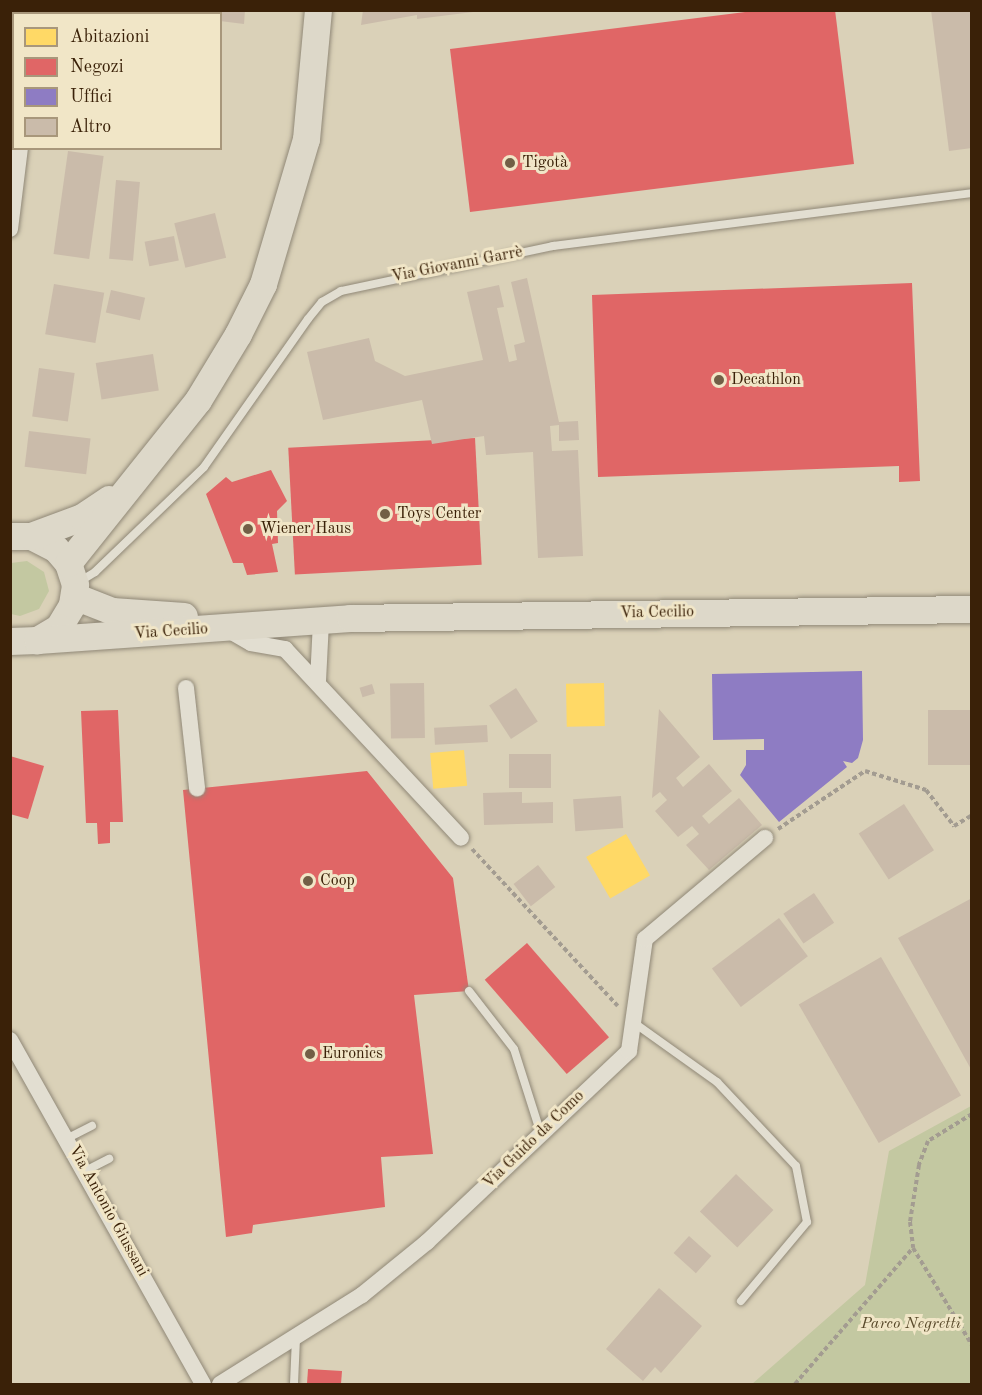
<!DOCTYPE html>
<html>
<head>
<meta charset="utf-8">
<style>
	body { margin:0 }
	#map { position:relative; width:982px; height:1395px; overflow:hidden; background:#dad1b8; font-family:"Old Standard TT",serif }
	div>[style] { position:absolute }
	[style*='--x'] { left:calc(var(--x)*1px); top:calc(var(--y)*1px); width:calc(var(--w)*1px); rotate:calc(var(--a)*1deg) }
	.green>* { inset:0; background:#c3c8a1 }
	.homes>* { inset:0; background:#ffd966; transform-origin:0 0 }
	.shops>* { inset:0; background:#e06666; transform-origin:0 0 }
	.offices>* { inset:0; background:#8e7cc3 }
	.building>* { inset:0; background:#cabbaa; transform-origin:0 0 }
	.path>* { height:4px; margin-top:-2px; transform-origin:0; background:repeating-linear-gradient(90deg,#a39c91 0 4.5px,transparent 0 7.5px) }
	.roads { filter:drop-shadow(0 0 2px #908877) drop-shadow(0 0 2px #908877) }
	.lane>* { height:8px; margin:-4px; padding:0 4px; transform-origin:4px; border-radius:4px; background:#e2ded1 }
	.street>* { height:16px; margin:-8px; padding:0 8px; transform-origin:8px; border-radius:8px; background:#e2ded1 }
	.primary>* { height:27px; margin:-13.5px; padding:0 13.5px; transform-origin:13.5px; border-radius:13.5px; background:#ddd8c9 }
	.dots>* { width:16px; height:16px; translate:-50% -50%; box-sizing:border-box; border:3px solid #f1e6c7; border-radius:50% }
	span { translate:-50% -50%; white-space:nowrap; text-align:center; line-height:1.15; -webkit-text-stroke:6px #f1e6c7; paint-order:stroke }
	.poi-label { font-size:16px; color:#3a2108 }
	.left { translate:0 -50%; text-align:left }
	.street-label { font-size:16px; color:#3a2108 }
	.park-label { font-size:16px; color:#58492a; font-style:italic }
	.frame { position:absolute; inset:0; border:12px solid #3a2108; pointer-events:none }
	.legend { position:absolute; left:12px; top:12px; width:210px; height:138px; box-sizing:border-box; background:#f1e6c7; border:2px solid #a8977b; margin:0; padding:8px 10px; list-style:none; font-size:18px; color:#3a2108 }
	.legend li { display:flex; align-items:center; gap:12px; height:30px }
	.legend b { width:30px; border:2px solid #a8977b }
</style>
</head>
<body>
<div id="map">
	<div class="green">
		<div style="clip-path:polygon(27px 561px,44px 572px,49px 591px,39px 609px,20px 616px,11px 614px,11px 563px)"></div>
		<div style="clip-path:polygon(971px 1106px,971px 1384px,752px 1384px,865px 1285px,889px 1151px)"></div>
	</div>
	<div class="homes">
		<div style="left:604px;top:683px;width:43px;height:38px;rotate:89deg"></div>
		<div style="left:464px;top:750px;width:36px;height:34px;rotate:85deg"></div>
		<div style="left:626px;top:834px;width:48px;height:46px;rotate:60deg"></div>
	</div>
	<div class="shops">
		<div style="clip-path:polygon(761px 10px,835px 10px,854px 164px,470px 212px,450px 49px)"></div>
		<div style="clip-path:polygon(912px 283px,920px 481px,899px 482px,899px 466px,598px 477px,592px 295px)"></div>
		<div style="left:475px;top:438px;width:127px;height:187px;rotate:87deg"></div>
		<div style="clip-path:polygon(271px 470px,287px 501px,277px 511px,278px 543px,272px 544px,278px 572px,247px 575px,243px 563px,233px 563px,206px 494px,226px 477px,232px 482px)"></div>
		<div style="clip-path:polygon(118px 710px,123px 822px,110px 822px,110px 843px,98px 844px,97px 823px,86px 823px,81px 711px)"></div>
		<div style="clip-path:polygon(10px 756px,44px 766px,28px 819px,10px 814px)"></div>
		<div style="clip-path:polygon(367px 771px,453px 878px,469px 991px,414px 995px,433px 1154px,381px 1157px,385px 1207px,253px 1225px,252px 1233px,226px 1237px,183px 790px)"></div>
		<div style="left:527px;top:943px;width:125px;height:56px;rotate:49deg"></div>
		<div style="clip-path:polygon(308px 1369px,342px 1371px,341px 1384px,307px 1384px)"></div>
	</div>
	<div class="offices">
		<div style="clip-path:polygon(862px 671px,863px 740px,858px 758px,852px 763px,843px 761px,847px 767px,779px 822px,740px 775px,746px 765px,746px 750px,764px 750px,764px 739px,713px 740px,712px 674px)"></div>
	</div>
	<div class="building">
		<div style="clip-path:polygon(62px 10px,148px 10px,154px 11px,62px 14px)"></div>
		<div style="clip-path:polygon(171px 10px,245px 10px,244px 24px,220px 21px,220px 14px,171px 14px)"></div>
		<div style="clip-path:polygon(363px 10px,473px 10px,473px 12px,417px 19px,417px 15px,361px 25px)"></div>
		<div style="clip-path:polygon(931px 10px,972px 10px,972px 148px,949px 151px)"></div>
		<div style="left:68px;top:151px;width:36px;height:104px;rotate:8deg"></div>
		<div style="left:116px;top:180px;width:24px;height:79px;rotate:5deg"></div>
		<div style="left:215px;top:213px;width:46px;height:42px;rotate:76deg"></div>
		<div style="left:174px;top:236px;width:25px;height:30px;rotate:79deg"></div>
		<div style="clip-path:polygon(527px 278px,559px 422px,578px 421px,579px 440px,559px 441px,559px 425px,550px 426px,552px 451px,578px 450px,583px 556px,538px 558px,533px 452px,486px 455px,484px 436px,432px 444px,422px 400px,323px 420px,307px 352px,369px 338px,375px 361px,405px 376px,483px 360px,467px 292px,499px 285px,504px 307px,497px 308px,509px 362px,517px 360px,514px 345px,525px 342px,511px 282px)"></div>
		<div style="left:54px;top:284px;width:51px;height:51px;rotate:10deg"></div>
		<div style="left:111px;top:290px;width:35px;height:23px;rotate:13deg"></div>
		<div style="left:153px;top:354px;width:37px;height:58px;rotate:81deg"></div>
		<div style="left:39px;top:368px;width:36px;height:49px;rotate:8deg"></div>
		<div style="left:29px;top:431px;width:62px;height:36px;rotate:7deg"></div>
		<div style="left:424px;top:683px;width:55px;height:34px;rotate:89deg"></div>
		<div style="left:372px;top:684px;width:10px;height:13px;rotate:73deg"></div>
		<div style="left:516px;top:688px;width:40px;height:32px;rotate:57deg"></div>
		<div style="clip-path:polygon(659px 709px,700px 757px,676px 778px,683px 787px,709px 764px,732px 791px,702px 816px,709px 824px,739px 798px,762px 825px,709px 870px,686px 845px,699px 834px,692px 826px,678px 837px,655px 811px,667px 800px,660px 792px,652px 798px)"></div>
		<div style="left:972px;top:710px;width:55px;height:44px;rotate:90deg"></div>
		<div style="left:487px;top:725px;width:17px;height:53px;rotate:87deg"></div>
		<div style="left:509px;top:754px;width:42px;height:34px"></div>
		<div style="clip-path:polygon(522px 792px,522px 803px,553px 802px,553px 823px,484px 825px,483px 793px)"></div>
		<div style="left:621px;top:796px;width:32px;height:48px;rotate:86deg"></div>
		<div style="left:904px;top:804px;width:55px;height:54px;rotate:57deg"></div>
		<div style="left:538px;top:865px;width:28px;height:31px;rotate:52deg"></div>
		<div style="left:814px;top:893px;width:36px;height:37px;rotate:56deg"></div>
		<div style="clip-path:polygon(972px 898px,972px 1071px,898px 938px)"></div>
		<div style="left:779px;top:918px;width:48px;height:84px;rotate:53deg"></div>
		<div style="left:881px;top:957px;width:160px;height:95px;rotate:60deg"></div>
		<div style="left:736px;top:1174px;width:52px;height:52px;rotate:44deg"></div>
		<div style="left:689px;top:1236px;width:30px;height:23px;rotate:42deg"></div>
		<div style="clip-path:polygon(659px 1288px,702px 1326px,661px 1373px,655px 1367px,643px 1381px,606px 1349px)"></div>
	</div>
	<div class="path">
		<div style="--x:778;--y:829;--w:105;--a:-33.7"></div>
		<div style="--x:865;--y:771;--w:64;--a:17.3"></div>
		<div style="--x:926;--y:790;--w:46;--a:52.1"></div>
		<div style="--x:954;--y:826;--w:21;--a:-31"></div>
		<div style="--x:472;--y:849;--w:214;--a:47.1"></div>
		<div style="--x:972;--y:1114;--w:52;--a:148.5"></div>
		<div style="--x:928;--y:1141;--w:26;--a:111"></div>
		<div style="--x:919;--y:1165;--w:58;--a:99"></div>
		<div style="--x:910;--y:1222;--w:26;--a:83"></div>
		<div style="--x:913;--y:1248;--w:114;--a:58.7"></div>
		<div style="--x:795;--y:1384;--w:180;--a:-49.1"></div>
	</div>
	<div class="roads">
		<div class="lane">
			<div style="--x:77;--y:583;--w:21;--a:-31"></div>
			<div style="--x:95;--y:572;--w:151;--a:-43.9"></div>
			<div style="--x:204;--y:467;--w:181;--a:-54.9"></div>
			<div style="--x:308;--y:319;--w:22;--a:-51"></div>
			<div style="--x:322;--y:302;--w:22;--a:-30"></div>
			<div style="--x:341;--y:291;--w:217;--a:-12"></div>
			<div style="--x:553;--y:246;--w:422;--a:-7.2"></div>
			<div style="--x:469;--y:991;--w:73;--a:52.2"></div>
			<div style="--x:514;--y:1049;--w:89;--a:72.4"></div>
			<div style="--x:633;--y:1022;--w:103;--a:35.5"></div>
			<div style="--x:717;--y:1082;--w:115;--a:46.8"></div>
			<div style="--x:796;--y:1166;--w:57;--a:78.9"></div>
			<div style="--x:807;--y:1222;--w:103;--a:129.9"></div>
			<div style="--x:68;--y:1138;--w:27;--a:-27"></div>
			<div style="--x:87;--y:1170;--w:25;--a:-27"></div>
			<div style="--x:294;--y:1384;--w:46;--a:-87.5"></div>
		</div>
		<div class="street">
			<div style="--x:36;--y:14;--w:4;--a:-76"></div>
			<div style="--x:10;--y:229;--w:82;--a:-83"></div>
			<div style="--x:225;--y:628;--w:30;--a:30"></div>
			<div style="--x:251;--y:643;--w:35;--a:10"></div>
			<div style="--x:285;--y:649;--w:258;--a:47"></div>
			<div style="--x:318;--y:681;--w:60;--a:-87.1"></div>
			<div style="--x:186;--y:688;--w:101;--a:83.7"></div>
			<div style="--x:10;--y:1040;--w:394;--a:60.7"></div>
			<div style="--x:220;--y:1384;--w:168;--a:-32.1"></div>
			<div style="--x:362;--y:1295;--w:84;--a:-39.2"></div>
			<div style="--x:427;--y:1242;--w:278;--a:-43.4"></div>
			<div style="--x:629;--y:1051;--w:113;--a:-81.9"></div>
			<div style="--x:645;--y:939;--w:157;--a:-40.1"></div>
		</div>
		<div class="primary">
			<div style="--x:10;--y:536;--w:21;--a:0"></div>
			<div style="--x:31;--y:536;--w:28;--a:27"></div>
			<div style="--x:56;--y:549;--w:18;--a:49"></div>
			<div style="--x:68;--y:563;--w:23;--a:72"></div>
			<div style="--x:75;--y:585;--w:20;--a:99"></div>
			<div style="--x:72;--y:605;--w:26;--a:121"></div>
			<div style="--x:59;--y:627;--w:26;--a:149"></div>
			<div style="--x:37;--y:640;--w:27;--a:178"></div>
			<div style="--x:31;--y:536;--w:54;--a:-20.4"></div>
			<div style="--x:82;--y:517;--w:32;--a:-34"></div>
			<div style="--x:68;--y:563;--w:208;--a:-51.4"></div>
			<div style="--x:198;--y:400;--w:77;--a:-58.8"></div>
			<div style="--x:238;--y:334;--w:56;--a:-63.4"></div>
			<div style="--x:263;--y:284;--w:151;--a:-73.5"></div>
			<div style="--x:306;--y:139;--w:130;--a:-84.7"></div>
			<div style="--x:74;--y:596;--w:41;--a:21.5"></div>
			<div style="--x:112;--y:611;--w:72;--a:4"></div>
			<div style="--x:37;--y:640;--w:314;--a:-4"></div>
			<div style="--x:350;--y:618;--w:622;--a:-0.83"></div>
		</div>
	</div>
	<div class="dots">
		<div style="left:510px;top:163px;background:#725f46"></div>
		<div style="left:719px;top:380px;background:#725f46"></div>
		<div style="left:385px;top:514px;background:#725f46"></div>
		<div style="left:248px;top:529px;background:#725f46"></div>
		<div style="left:308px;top:881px;background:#725f46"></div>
		<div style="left:310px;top:1054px;background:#725f46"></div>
	</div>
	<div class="poi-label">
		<span class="left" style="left:522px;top:163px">Tigotà</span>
		<span class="left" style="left:731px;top:380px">Decathlon</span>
		<span class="left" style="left:397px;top:514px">Toys Center</span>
		<span class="left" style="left:260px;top:529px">Wiener Haus</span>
		<span class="left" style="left:320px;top:881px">Coop</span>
		<span class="left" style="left:322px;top:1054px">Euronics</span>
	</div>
	<div class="street-label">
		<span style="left:457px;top:265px;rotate:-11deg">Via Giovanni Garrè</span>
		<span style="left:657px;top:613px;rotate:-1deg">Via Cecilio</span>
		<span style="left:171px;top:632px;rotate:-4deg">Via Cecilio</span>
		<span style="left:534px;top:1140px;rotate:-44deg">Via Guido da Como</span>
		<span style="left:108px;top:1211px;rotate:61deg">Via Antonio Giussani</span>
	</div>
	<div class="park-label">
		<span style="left:911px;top:1324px">Parco Negretti</span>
	</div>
	<div class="frame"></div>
	<ul class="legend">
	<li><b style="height:16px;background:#ffd966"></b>Abitazioni</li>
	<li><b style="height:16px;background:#e06666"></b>Negozi</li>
	<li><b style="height:16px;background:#8e7cc3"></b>Uffici</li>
	<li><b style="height:16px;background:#cabbaa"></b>Altro</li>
	</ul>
</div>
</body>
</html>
